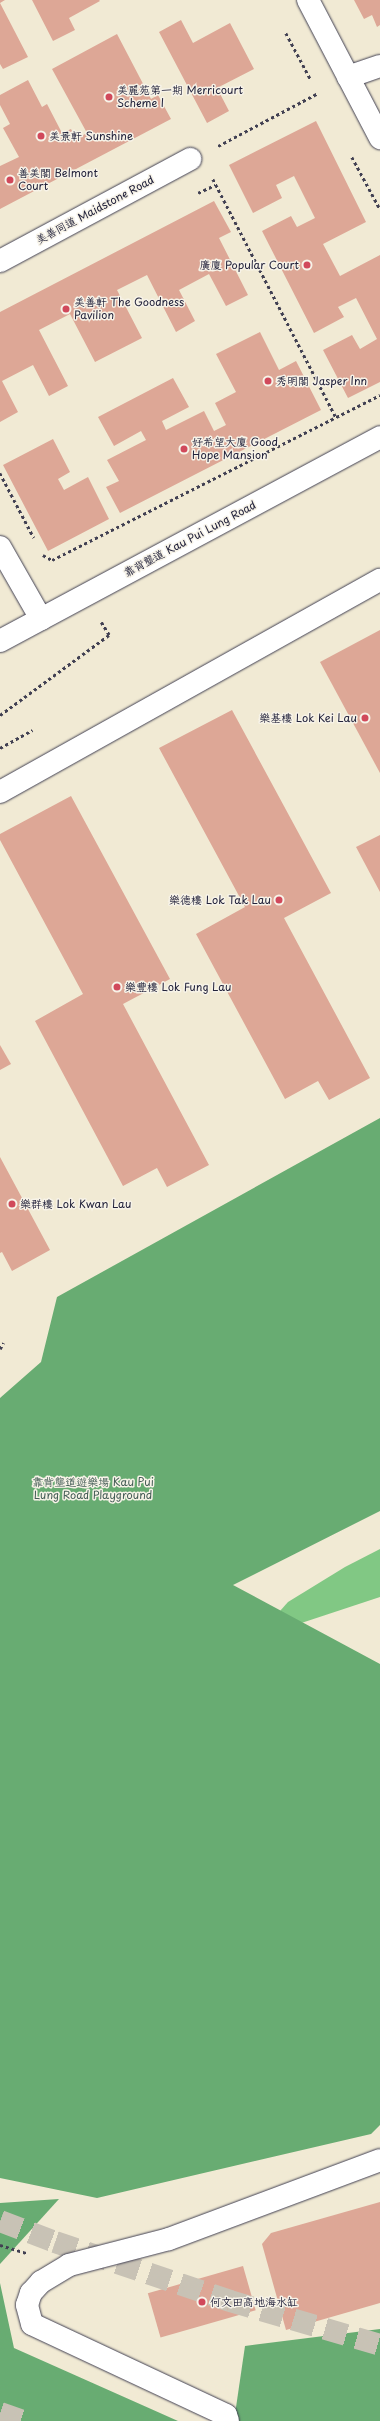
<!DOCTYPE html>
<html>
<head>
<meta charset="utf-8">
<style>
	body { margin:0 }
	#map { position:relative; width:380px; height:2421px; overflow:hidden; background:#f1ead4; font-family:"Playpen Sans","LXGW WenKai TC",sans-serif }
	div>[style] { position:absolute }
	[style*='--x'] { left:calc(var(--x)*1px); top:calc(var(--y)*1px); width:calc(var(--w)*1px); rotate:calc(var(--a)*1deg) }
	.green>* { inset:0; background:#81c884 }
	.forest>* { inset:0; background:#68ac72 }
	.building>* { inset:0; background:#dda796; transform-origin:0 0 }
	.highway-tunnel>* { height:22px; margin-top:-11px; transform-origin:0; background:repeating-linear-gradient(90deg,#c8c2b5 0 22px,transparent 0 33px) }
	.path>* { height:2.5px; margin-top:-1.25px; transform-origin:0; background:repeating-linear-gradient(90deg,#414052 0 3px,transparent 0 6px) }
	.roads { filter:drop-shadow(0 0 1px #414052) drop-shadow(0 0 1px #414052) }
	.minor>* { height:22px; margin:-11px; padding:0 11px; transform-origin:11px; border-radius:11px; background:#fff }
	.dots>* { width:11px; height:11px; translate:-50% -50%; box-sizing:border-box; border:2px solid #f7f3e8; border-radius:50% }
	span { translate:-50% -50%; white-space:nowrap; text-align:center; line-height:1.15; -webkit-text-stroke:3px #f7f3e8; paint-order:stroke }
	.poi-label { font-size:11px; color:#22223b }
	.left { translate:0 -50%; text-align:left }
	.right { translate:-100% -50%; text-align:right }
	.street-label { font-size:11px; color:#22223b }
	.park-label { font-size:11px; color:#435c55 }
</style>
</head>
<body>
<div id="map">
	<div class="green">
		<div style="clip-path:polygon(380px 1549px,380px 1597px,256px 1638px,288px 1602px,345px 1567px)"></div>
	</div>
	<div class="forest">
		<div style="clip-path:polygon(380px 1118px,380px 1511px,233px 1585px,380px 1664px,380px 2125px,371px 2134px,97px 2198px,0 2178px,0 1398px,41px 1362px,57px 1297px)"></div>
		<div style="clip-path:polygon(59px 2199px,0 2264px,0 2203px)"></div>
		<div style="clip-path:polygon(0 2283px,14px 2348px,178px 2421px,0 2421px)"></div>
		<div style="clip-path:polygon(380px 2329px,380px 2421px,234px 2421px,245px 2346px)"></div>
	</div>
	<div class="building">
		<div style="clip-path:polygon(0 0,5px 0,0 3px,28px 57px,3px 69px,0 64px)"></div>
		<div style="clip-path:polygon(32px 0,99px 0,100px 1px,69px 18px,75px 30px,53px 41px)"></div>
		<div style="clip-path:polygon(354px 0,380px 0,380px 25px,377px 27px,372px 15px,364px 19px)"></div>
		<div style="clip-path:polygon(181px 20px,193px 43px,230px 23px,254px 69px,217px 88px,229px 111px,207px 123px,159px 32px)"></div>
		<div style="clip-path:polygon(117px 34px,151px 99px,158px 95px,171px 119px,0 209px,0 166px,19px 157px,3px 128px,10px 124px,0 105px,0 95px,28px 80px,42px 107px,47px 104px,62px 133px,71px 129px,76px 139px,87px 133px,52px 69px)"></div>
		<div style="clip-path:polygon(316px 121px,366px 222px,323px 244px,340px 276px,380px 255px,380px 382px,348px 398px,323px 350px,352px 335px,360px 349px,377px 339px,356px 298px,338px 307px,344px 317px,314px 333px,262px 231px,291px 216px,297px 227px,315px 218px,294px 176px,276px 185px,282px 198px,253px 213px,229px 165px)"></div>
		<div style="clip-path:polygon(214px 201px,231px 232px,219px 238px,248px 295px,226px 306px,209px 274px,179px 290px,195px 321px,176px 332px,147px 275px,117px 290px,142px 338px,95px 362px,70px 314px,39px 330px,68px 386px,49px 396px,33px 365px,2px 381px,18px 412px,0 422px,0 312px)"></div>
		<div style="clip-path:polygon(260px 332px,279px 370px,296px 361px,321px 410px,120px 513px,106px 487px,119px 481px,107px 460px,146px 440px,141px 431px,114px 446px,98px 417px,173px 378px,189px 407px,162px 421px,166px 430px,204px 411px,214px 431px,226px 425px,215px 403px,236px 392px,216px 354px)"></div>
		<div style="clip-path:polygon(53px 439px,70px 472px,58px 479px,64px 490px,88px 477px,109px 519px,48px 551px,3px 465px)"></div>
		<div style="clip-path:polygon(380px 630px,380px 773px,320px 662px)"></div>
		<div style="clip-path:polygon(232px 710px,331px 893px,284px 918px,370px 1078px,329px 1100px,318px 1081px,285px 1099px,196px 934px,245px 907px,159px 748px)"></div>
		<div style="clip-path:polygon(71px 796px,170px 979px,123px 1004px,209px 1165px,167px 1187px,157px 1168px,123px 1186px,35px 1021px,83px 994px,0 840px,0 834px)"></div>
		<div style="clip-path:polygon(380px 835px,380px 892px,356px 847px)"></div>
		<div style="clip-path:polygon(0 1045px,11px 1064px,0 1070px)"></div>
		<div style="clip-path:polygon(0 1157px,50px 1250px,12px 1271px,2px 1252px,0 1253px)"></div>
		<div style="clip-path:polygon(380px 2202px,380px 2303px,286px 2330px,262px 2244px,271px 2233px)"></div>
		<div style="left:243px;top:2266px;width:46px;height:99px;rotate:74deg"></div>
	</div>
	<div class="highway-tunnel">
		<div style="--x:0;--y:2221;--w:59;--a:20.9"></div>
		<div style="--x:55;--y:2242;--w:185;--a:18.6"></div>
		<div style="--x:230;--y:2301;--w:156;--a:16.3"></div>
		<div style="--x:0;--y:2413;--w:24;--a:19"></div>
	</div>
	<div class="path">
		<div style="--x:286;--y:33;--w:53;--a:62"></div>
		<div style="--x:218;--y:146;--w:113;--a:-27.9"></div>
		<div style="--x:352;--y:157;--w:59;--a:61.7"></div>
		<div style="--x:213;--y:179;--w:268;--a:62.7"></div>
		<div style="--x:198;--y:193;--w:19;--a:-25"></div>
		<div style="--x:0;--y:473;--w:73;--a:62.4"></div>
		<div style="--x:43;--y:555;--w:10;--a:29"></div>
		<div style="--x:52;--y:560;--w:367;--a:-26.7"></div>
		<div style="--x:0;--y:715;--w:135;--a:-36.3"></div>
		<div style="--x:109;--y:635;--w:15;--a:-122"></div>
		<div style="--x:0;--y:748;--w:37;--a:-29"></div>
		<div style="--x:0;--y:1349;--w:7;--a:-63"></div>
		<div style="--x:0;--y:2245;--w:28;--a:17"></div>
	</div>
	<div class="roads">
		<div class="minor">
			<div style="--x:308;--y:0;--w:156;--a:62.4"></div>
			<div style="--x:348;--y:77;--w:34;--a:-19"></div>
			<div style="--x:0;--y:261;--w:216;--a:-28.2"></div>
			<div style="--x:0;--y:547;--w:83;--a:60.3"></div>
			<div style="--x:0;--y:641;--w:431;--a:-28.2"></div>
			<div style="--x:0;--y:792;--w:435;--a:-29.2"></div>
			<div style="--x:228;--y:2421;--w:6;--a:-108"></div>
			<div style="--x:226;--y:2415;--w:214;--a:-154.9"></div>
			<div style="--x:32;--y:2324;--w:20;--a:-105"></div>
			<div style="--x:27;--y:2305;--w:13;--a:-72"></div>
			<div style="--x:31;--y:2293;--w:15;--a:-48"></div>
			<div style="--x:41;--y:2282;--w:33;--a:-31"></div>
			<div style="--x:69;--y:2265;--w:103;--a:-14.6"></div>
			<div style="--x:169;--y:2239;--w:225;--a:-20.5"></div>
		</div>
	</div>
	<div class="dots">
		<div style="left:109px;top:97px;background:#d1495b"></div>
		<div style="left:41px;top:136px;background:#d1495b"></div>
		<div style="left:10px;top:180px;background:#d1495b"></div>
		<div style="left:307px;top:265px;background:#d1495b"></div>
		<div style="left:66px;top:309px;background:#d1495b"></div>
		<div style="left:268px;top:381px;background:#d1495b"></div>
		<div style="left:184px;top:449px;background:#d1495b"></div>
		<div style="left:365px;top:718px;background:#d1495b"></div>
		<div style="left:279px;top:900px;background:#d1495b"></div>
		<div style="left:117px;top:987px;background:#d1495b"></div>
		<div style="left:12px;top:1204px;background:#d1495b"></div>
		<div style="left:202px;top:2302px;background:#d1495b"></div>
	</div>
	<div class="poi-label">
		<span class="left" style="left:117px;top:97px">美麗苑第一期 Merricourt<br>Scheme I</span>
		<span class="left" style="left:49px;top:136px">美景軒 Sunshine</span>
		<span class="left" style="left:18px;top:180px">善美閣 Belmont<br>Court</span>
		<span class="right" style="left:299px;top:265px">廣廈 Popular Court</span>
		<span class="left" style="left:74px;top:309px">美善軒 The Goodness<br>Pavilion</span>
		<span class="left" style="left:276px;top:381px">秀明閣 Jasper Inn</span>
		<span class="left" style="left:192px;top:449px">好希望大廈 Good<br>Hope Mansion</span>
		<span class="right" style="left:357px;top:718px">樂基樓 Lok Kei Lau</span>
		<span class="right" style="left:271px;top:900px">樂德樓 Lok Tak Lau</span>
		<span class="left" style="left:125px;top:987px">樂豐樓 Lok Fung Lau</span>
		<span class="left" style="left:20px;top:1204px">樂群樓 Lok Kwan Lau</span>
		<span class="left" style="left:210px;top:2302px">何文田高地海水缸</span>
	</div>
	<div class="street-label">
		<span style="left:95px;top:210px;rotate:-28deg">美善同道 Maidstone Road</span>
		<span style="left:190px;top:539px;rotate:-28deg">靠背壟道 Kau Pui Lung Road</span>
	</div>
	<div class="park-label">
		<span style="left:93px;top:1489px">靠背壟道遊樂場 Kau Pui<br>Lung Road Playground</span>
	</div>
</div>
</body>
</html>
